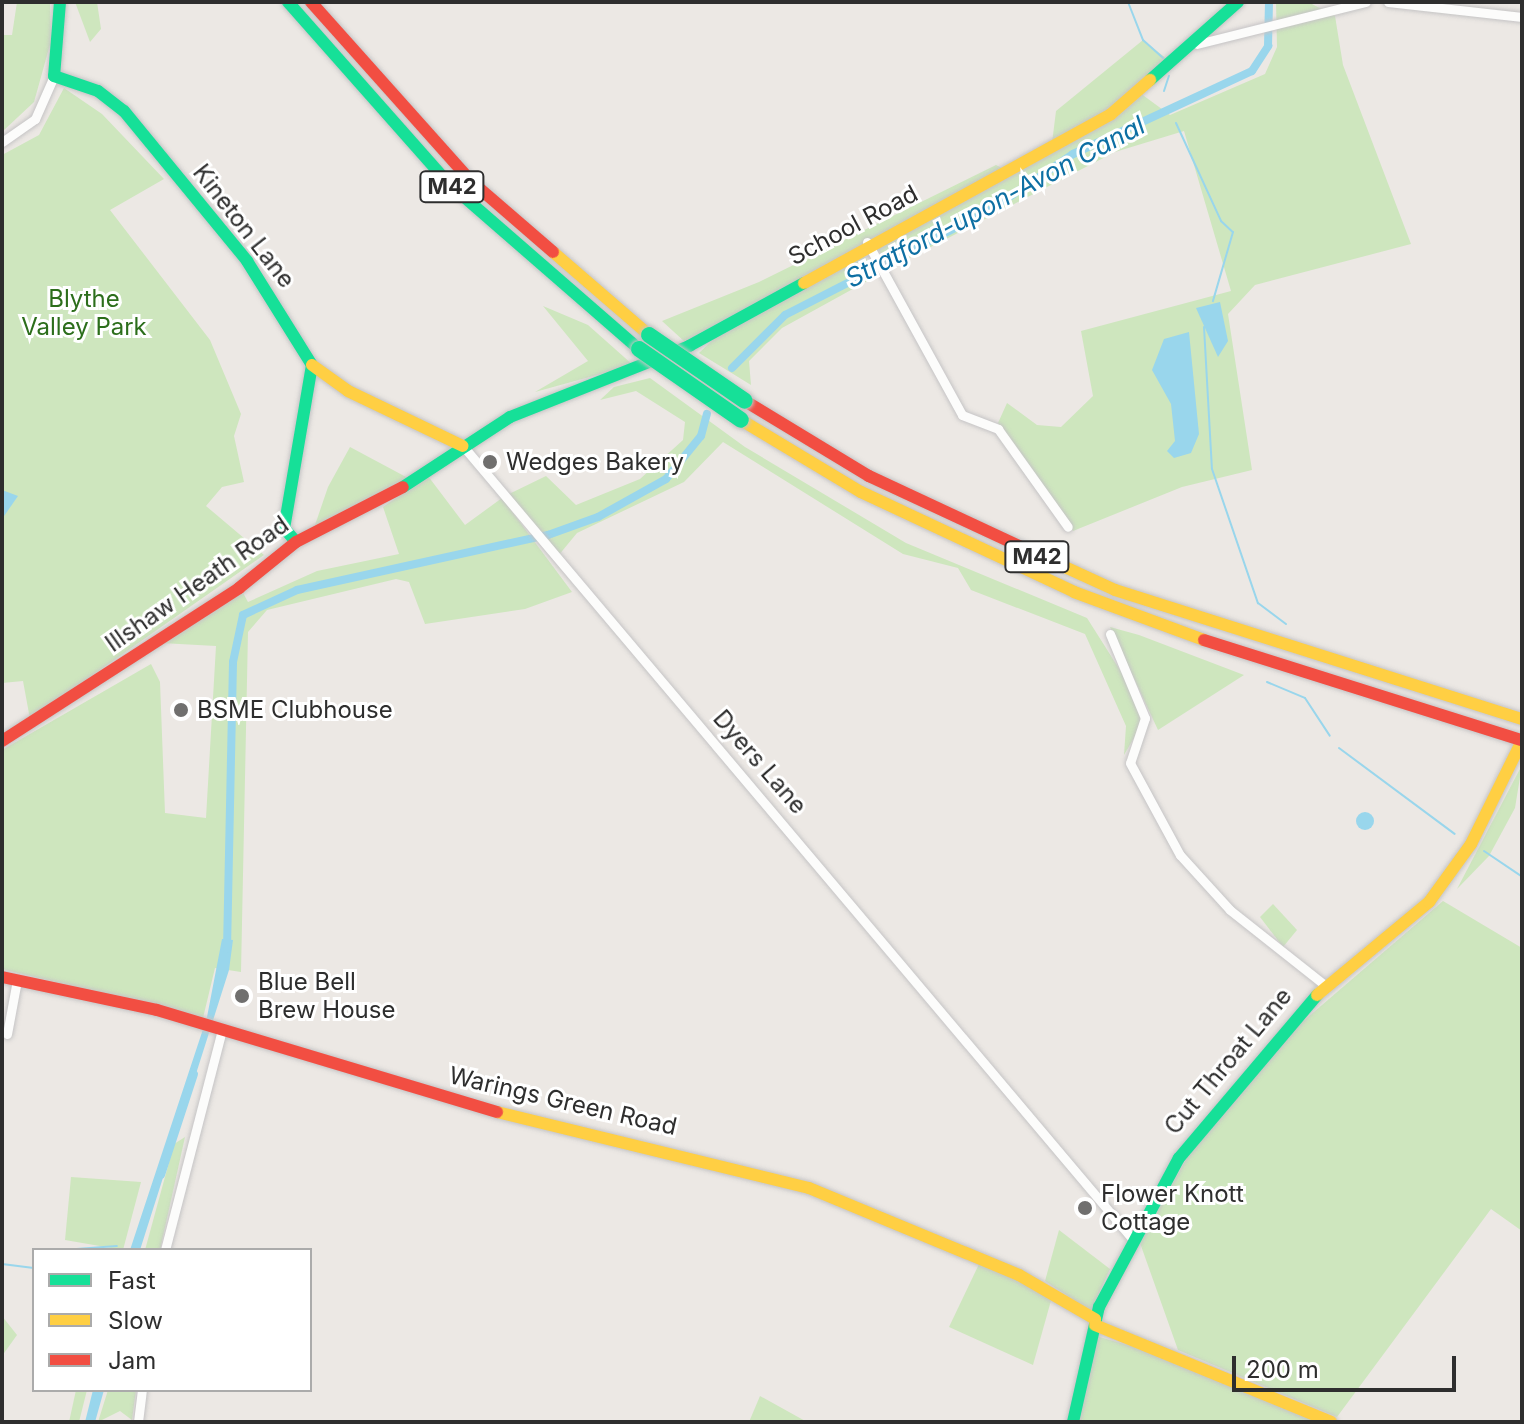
<!DOCTYPE html>
<html>
<head>
<meta charset="utf-8">
<style>
	body { margin:0 }
	#map { position:relative; width:1524px; height:1424px; overflow:hidden; background:#ece8e4; font-family:Inter,sans-serif }
	div>[style] { position:absolute }
	[style*='--x'] { left:calc(var(--x)*1px); top:calc(var(--y)*1px); width:calc(var(--w)*1px); rotate:calc(var(--a)*1deg) }
	.green>* { inset:0; background:#cee6be }
	.water>* { inset:0; background:#99d6ec }
	.round { border-radius:50% }
	.stream>* { height:2px; margin:-1px; padding:0 1px; transform-origin:1px; border-radius:1px; background:#99d6ec }
	.canal>* { height:8px; margin:-4px; padding:0 4px; transform-origin:4px; border-radius:4px; background:#99d6ec }
	.roads { filter:drop-shadow(0 0 2px #c5c4c5) drop-shadow(0 0 2px #c5c4c5) }
	.street>* { height:9px; margin:-4.5px; padding:0 4.5px; transform-origin:4.5px; border-radius:4.5px; background:#fcfcfb }
	.fast>* { height:12px; margin:-6px; padding:0 6px; transform-origin:6px; border-radius:6px; background:#16e098 }
	.slow>* { height:12px; margin:-6px; padding:0 6px; transform-origin:6px; border-radius:6px; background:#ffcf43 }
	.jam>* { height:12px; margin:-6px; padding:0 6px; transform-origin:6px; border-radius:6px; background:#f24e42 }
	.bridges { filter:drop-shadow(0 0 2px #c6c5c4) drop-shadow(0 0 2px #c6c5c4) }
	.fast-bridge>* { height:16px; margin:-8px; padding:0 8px; transform-origin:8px; border-radius:8px; background:#16e098 }
	.dots>* { width:22px; height:22px; translate:-50% -50%; box-sizing:border-box; border:4px solid #fff; border-radius:50% }
	span { translate:-50% -50%; white-space:nowrap; text-align:center; line-height:1.15; -webkit-text-stroke:6px #fff; paint-order:stroke }
	.shield-label span { padding:2px 6px; background:#fff; border:2px solid; border-radius:6px; -webkit-text-stroke-width:0 }
	.shield-label { font-size:22px; color:#2e2e2e; font-weight:700 }
	.street-label { font-size:24px; color:#2e2e2e }
	.park-label { font-size:24px; color:#2c6e1b }
	.poi-label { font-size:24px; color:#2e2e2e }
	.left { translate:0 -50%; text-align:left }
	.water-label { font-size:26px; color:#0d6fa3; font-style:italic }
	.frame { position:absolute; inset:0; border:4px solid #2e2e2e; pointer-events:none }
	.legend { position:absolute; left:32px; top:1248px; width:280px; height:144px; box-sizing:border-box; background:#fff; border:2px solid #ababab; margin:0; padding:10px 14px; list-style:none; font-size:24px; color:#2e2e2e }
	.legend li { display:flex; align-items:center; gap:16px; height:40px }
	.legend b { width:40px; border:2px solid #ababab }
	.scale { position:absolute; left:1232px; top:1356px; width:224px; height:36px; box-sizing:border-box; border:4px solid #2e2e2e; border-top:0; padding-left:10px; font-size:24px; line-height:28px; white-space:nowrap; color:#2e2e2e; -webkit-text-stroke:6px #fff; paint-order:stroke }
</style>
</head>
<body>
<div id="map">
	<div class="green">
		<div style="clip-path:polygon(17px 2px,50px 2px,51px 41px,34px 102px,2px 132px,2px 35px,12px 35px)"></div>
		<div style="clip-path:polygon(75px 2px,97px 2px,101px 29px,90px 42px)"></div>
		<div style="clip-path:polygon(1276px 2px,1308px 2px,1335px 16px,1343px 65px,1411px 244px,1255px 285px,1228px 314px,1252px 470px,1182px 487px,1073px 531px,998px 423px,1007px 403px,1037px 425px,1061px 427px,1093px 396px,1081px 331px,1231px 291px,1184px 131px,1115px 152px,888px 269px,878px 248px,1052px 143px,1056px 111px,1143px 40px,1172px 63px,1140px 93px,1170px 115px,1265px 74px,1277px 47px)"></div>
		<div style="clip-path:polygon(64px 88px,102px 114px,164px 179px,110px 210px,210px 340px,241px 414px,234px 436px,244px 482px,222px 487px,206px 506px,264px 555px,30px 719px,23px 681px,2px 683px,2px 155px,39px 135px)"></div>
		<div style="clip-path:polygon(996px 165px,1004px 169px,685px 342px,662px 321px,759px 282px)"></div>
		<div style="clip-path:polygon(862px 254px,880px 274px,782px 328px,749px 361px,751px 385px,699px 353px,718px 335px)"></div>
		<div style="clip-path:polygon(543px 306px,588px 325px,633px 365px,535px 392px,588px 361px)"></div>
		<div style="clip-path:polygon(650px 378px,745px 447px,906px 543px,1087px 618px,1137px 697px,1142px 724px,1124px 755px,1126px 726px,1085px 634px,971px 590px,958px 568px,903px 554px,723px 442px,684px 482px,577px 533px,558px 556px,507px 495px,546px 476px,576px 505px,640px 479px,683px 440px,685px 422px,636px 391px,600px 400px,614px 387px)"></div>
		<div style="clip-path:polygon(350px 447px,408px 478px,314px 528px,328px 487px)"></div>
		<div style="clip-path:polygon(428px 476px,465px 525px,502px 498px,572px 592px,525px 609px,425px 624px,409px 582px,396px 579px,267px 610px,248px 632px,241px 972px,215px 968px,203px 1018px,2px 969px,2px 750px,151px 664px,160px 682px,165px 813px,206px 818px,216px 646px,161px 643px,242px 591px,248px 602px,317px 571px,399px 554px,383px 507px)"></div>
		<div style="clip-path:polygon(1110px 627px,1139px 635px,1244px 675px,1158px 730px)"></div>
		<div style="clip-path:polygon(1522px 765px,1515px 808px,1489px 856px,1457px 889px)"></div>
		<div style="clip-path:polygon(1443px 901px,1522px 948px,1522px 1231px,1491px 1209px,1337px 1417px,1178px 1350px,1140px 1243px,1190px 1152px,1272px 1048px)"></div>
		<div style="clip-path:polygon(1273px 904px,1297px 930px,1283px 947px,1260px 917px)"></div>
		<div style="clip-path:polygon(185px 1137px,160px 1250px,145px 1250px,174px 1144px)"></div>
		<div style="clip-path:polygon(71px 1177px,141px 1182px,123px 1250px,65px 1240px)"></div>
		<div style="clip-path:polygon(1059px 1230px,1110px 1269px,1091px 1311px,1045px 1281px)"></div>
		<div style="clip-path:polygon(980px 1262px,1052px 1297px,1033px 1365px,949px 1327px)"></div>
		<div style="clip-path:polygon(2px 1316px,17px 1335px,2px 1356px)"></div>
		<div style="clip-path:polygon(1096px 1336px,1134px 1347px,1325px 1422px,1077px 1422px)"></div>
		<div style="clip-path:polygon(76px 1390px,87px 1390px,79px 1422px,69px 1422px)"></div>
		<div style="clip-path:polygon(108px 1390px,136px 1390px,132px 1420px,120px 1411px,98px 1422px)"></div>
		<div style="clip-path:polygon(760px 1396px,807px 1422px,749px 1422px)"></div>
	</div>
	<div class="water">
		<div style="clip-path:polygon(1220px 302px,1228px 341px,1218px 357px,1196px 308px)"></div>
		<div style="clip-path:polygon(1189px 332px,1199px 434px,1191px 453px,1174px 458px,1167px 451px,1175px 441px,1171px 404px,1152px 370px,1164px 339px)"></div>
		<div style="clip-path:polygon(2px 490px,18px 496px,2px 519px)"></div>
		<div class="round" style="left:1356px;top:812px;width:18px;height:18px"></div>
		<div style="clip-path:polygon(222px 939px,233px 940px,229px 970px,140px 1250px,130px 1250px,207px 1017px)"></div>
		<div style="clip-path:polygon(93px 1390px,104px 1390px,95px 1422px,85px 1422px)"></div>
	</div>
	<div class="stream">
		<div style="--x:1128;--y:2;--w:41;--a:68.5"></div>
		<div style="--x:1143;--y:40;--w:30;--a:42"></div>
		<div style="--x:1164;--y:91;--w:16;--a:-72"></div>
		<div style="--x:1176;--y:123;--w:108;--a:65.3"></div>
		<div style="--x:1221;--y:221;--w:16;--a:43"></div>
		<div style="--x:1233;--y:232;--w:72;--a:106.2"></div>
		<div style="--x:1204;--y:327;--w:142;--a:86.8"></div>
		<div style="--x:1212;--y:469;--w:142;--a:71.1"></div>
		<div style="--x:1258;--y:603;--w:35;--a:37"></div>
		<div style="--x:1267;--y:682;--w:41;--a:22.8"></div>
		<div style="--x:1305;--y:698;--w:45;--a:56.7"></div>
		<div style="--x:1339;--y:748;--w:144;--a:36.6"></div>
		<div style="--x:1484;--y:851;--w:45;--a:34"></div>
		<div style="--x:63;--y:1250;--w:54;--a:-4.2"></div>
		<div style="--x:2;--y:1264;--w:32;--a:7"></div>
	</div>
	<div class="canal">
		<div style="--x:732;--y:368;--w:75;--a:-45"></div>
		<div style="--x:785;--y:315;--w:230;--a:-27.1"></div>
		<div style="--x:990;--y:210;--w:100;--a:-34"></div>
		<div style="--x:1073;--y:154;--w:197;--a:-24.9"></div>
		<div style="--x:1252;--y:71;--w:30;--a:-57"></div>
		<div style="--x:1268;--y:46;--w:44;--a:-88.7"></div>
		<div style="--x:227;--y:949;--w:287;--a:-88.8"></div>
		<div style="--x:233;--y:662;--w:48;--a:-78"></div>
		<div style="--x:243;--y:615;--w:60;--a:-24.8"></div>
		<div style="--x:297;--y:590;--w:257;--a:-12.4"></div>
		<div style="--x:548;--y:535;--w:53;--a:-19.8"></div>
		<div style="--x:598;--y:517;--w:78;--a:-29.2"></div>
		<div style="--x:666;--y:479;--w:55;--a:-50.9"></div>
		<div style="--x:701;--y:436;--w:23;--a:-75"></div>
		<div style="--x:161;--y:1175;--w:106;--a:-71.9"></div>
	</div>
	<div class="roads">
		<div class="street">
			<div style="--x:1388;--y:2;--w:135;--a:6.4"></div>
			<div style="--x:1197;--y:44;--w:174;--a:-14"></div>
			<div style="--x:2;--y:142;--w:40;--a:-34.9"></div>
			<div style="--x:35;--y:119;--w:47;--a:-66.2"></div>
			<div style="--x:867;--y:242;--w:197;--a:61.2"></div>
			<div style="--x:962;--y:415;--w:39;--a:21"></div>
			<div style="--x:998;--y:429;--w:120;--a:54.5"></div>
			<div style="--x:463;--y:446;--w:1040;--a:49.83"></div>
			<div style="--x:1110;--y:634;--w:91;--a:67.4"></div>
			<div style="--x:1145;--y:718;--w:47;--a:108.4"></div>
			<div style="--x:1130;--y:763;--w:105;--a:61.5"></div>
			<div style="--x:1180;--y:855;--w:74;--a:47.7"></div>
			<div style="--x:1230;--y:910;--w:122;--a:38.4"></div>
			<div style="--x:7;--y:1034;--w:55;--a:-79.5"></div>
			<div style="--x:165;--y:1250;--w:224;--a:-75.5"></div>
			<div style="--x:138;--y:1422;--w:32;--a:-83"></div>
		</div>
		<div class="fast">
			<div style="--x:60;--y:2;--w:74;--a:94.6"></div>
			<div style="--x:54;--y:76;--w:46;--a:18.8"></div>
			<div style="--x:98;--y:91;--w:33;--a:38"></div>
			<div style="--x:124;--y:111;--w:194;--a:50.6"></div>
			<div style="--x:247;--y:261;--w:123;--a:58"></div>
			<div style="--x:312;--y:365;--w:165;--a:99.7"></div>
			<div style="--x:284;--y:528;--w:18;--a:49"></div>
			<div style="--x:288;--y:2;--w:242;--a:48.5"></div>
			<div style="--x:448;--y:183;--w:253;--a:41"></div>
			<div style="--x:1150;--y:80;--w:118;--a:-41.6"></div>
			<div style="--x:403;--y:487;--w:128;--a:-33.2"></div>
			<div style="--x:510;--y:417;--w:193;--a:-21.6"></div>
			<div style="--x:689;--y:346;--w:131;--a:-28.7"></div>
			<div style="--x:1073;--y:1422;--w:118;--a:-77.3"></div>
			<div style="--x:1099;--y:1307;--w:169;--a:-61.8"></div>
			<div style="--x:1179;--y:1158;--w:214;--a:-49.7"></div>
		</div>
		<div class="slow">
			<div style="--x:553;--y:252;--w:127;--a:40.8"></div>
			<div style="--x:804;--y:283;--w:350;--a:-28.8"></div>
			<div style="--x:1111;--y:114;--w:52;--a:-41.1"></div>
			<div style="--x:312;--y:365;--w:44;--a:35.8"></div>
			<div style="--x:348;--y:391;--w:127;--a:25.6"></div>
			<div style="--x:741;--y:420;--w:140;--a:31"></div>
			<div style="--x:861;--y:492;--w:235;--a:25.1"></div>
			<div style="--x:1074;--y:592;--w:139;--a:20.3"></div>
			<div style="--x:1043;--y:557;--w:79;--a:24.6"></div>
			<div style="--x:1115;--y:590;--w:427;--a:17.6"></div>
			<div style="--x:1317;--y:995;--w:146;--a:-39.7"></div>
			<div style="--x:1429;--y:902;--w:72;--a:-54.1"></div>
			<div style="--x:1471;--y:844;--w:115;--a:-63.7"></div>
			<div style="--x:497;--y:1112;--w:321;--a:13.7"></div>
			<div style="--x:809;--y:1188;--w:227;--a:22.5"></div>
			<div style="--x:1019;--y:1275;--w:88;--a:30.1"></div>
			<div style="--x:1095;--y:1325;--w:255;--a:22.3"></div>
		</div>
		<div class="jam">
			<div style="--x:311;--y:2;--w:241;--a:48.2"></div>
			<div style="--x:472;--y:182;--w:107;--a:40.8"></div>
			<div style="--x:745;--y:401;--w:145;--a:31.2"></div>
			<div style="--x:869;--y:476;--w:192;--a:25"></div>
			<div style="--x:1204;--y:640;--w:333;--a:17.5"></div>
			<div style="--x:2;--y:741;--w:282;--a:-32.8"></div>
			<div style="--x:239;--y:588;--w:73;--a:-38.9"></div>
			<div style="--x:296;--y:542;--w:120;--a:-27.2"></div>
			<div style="--x:2;--y:977;--w:158;--a:12"></div>
			<div style="--x:157;--y:1010;--w:355;--a:16.7"></div>
		</div>
	</div>
	<div class="bridges">
		<div class="fast-bridge">
			<div style="--x:649;--y:335;--w:116;--a:34.5"></div>
			<div style="--x:639;--y:349;--w:124;--a:34.8"></div>
		</div>
	</div>
	<div class="dots">
		<div style="left:490px;top:462px;background:#706f6e"></div>
		<div style="left:181px;top:710px;background:#706f6e"></div>
		<div style="left:242px;top:996px;background:#706f6e"></div>
		<div style="left:1085px;top:1208px;background:#706f6e"></div>
	</div>
	<div class="shield-label">
		<span style="left:452px;top:187px">M42</span>
		<span style="left:1037px;top:557px">M42</span>
	</div>
	<div class="street-label">
		<span style="left:853px;top:225px;rotate:-28deg">School Road</span>
		<span style="left:244px;top:226px;rotate:52deg">Kineton Lane</span>
		<span style="left:197px;top:584px;rotate:-35deg">Illshaw Heath Road</span>
		<span style="left:760px;top:762px;rotate:49deg">Dyers Lane</span>
		<span style="left:1228px;top:1061px;rotate:-50deg">Cut Throat Lane</span>
		<span style="left:563px;top:1101px;rotate:13deg">Warings Green Road</span>
	</div>
	<div class="park-label">
		<span style="left:84px;top:313px">Blythe<br>Valley Park</span>
	</div>
	<div class="poi-label">
		<span class="left" style="left:506px;top:462px">Wedges Bakery</span>
		<span class="left" style="left:197px;top:710px">BSME Clubhouse</span>
		<span class="left" style="left:258px;top:996px">Blue Bell<br>Brew House</span>
		<span class="left" style="left:1101px;top:1208px">Flower Knott<br>Cottage</span>
	</div>
	<div class="water-label">
		<span style="left:995px;top:202px;rotate:-28deg">Stratford-upon-Avon Canal</span>
	</div>
	<div class="frame"></div>
	<ul class="legend">
	<li><b style="height:10px;background:#16e098"></b>Fast</li>
	<li><b style="height:10px;background:#ffcf43"></b>Slow</li>
	<li><b style="height:10px;background:#f24e42"></b>Jam</li>
	</ul>
	<div class="scale">200 m</div>
</div>
</body>
</html>
